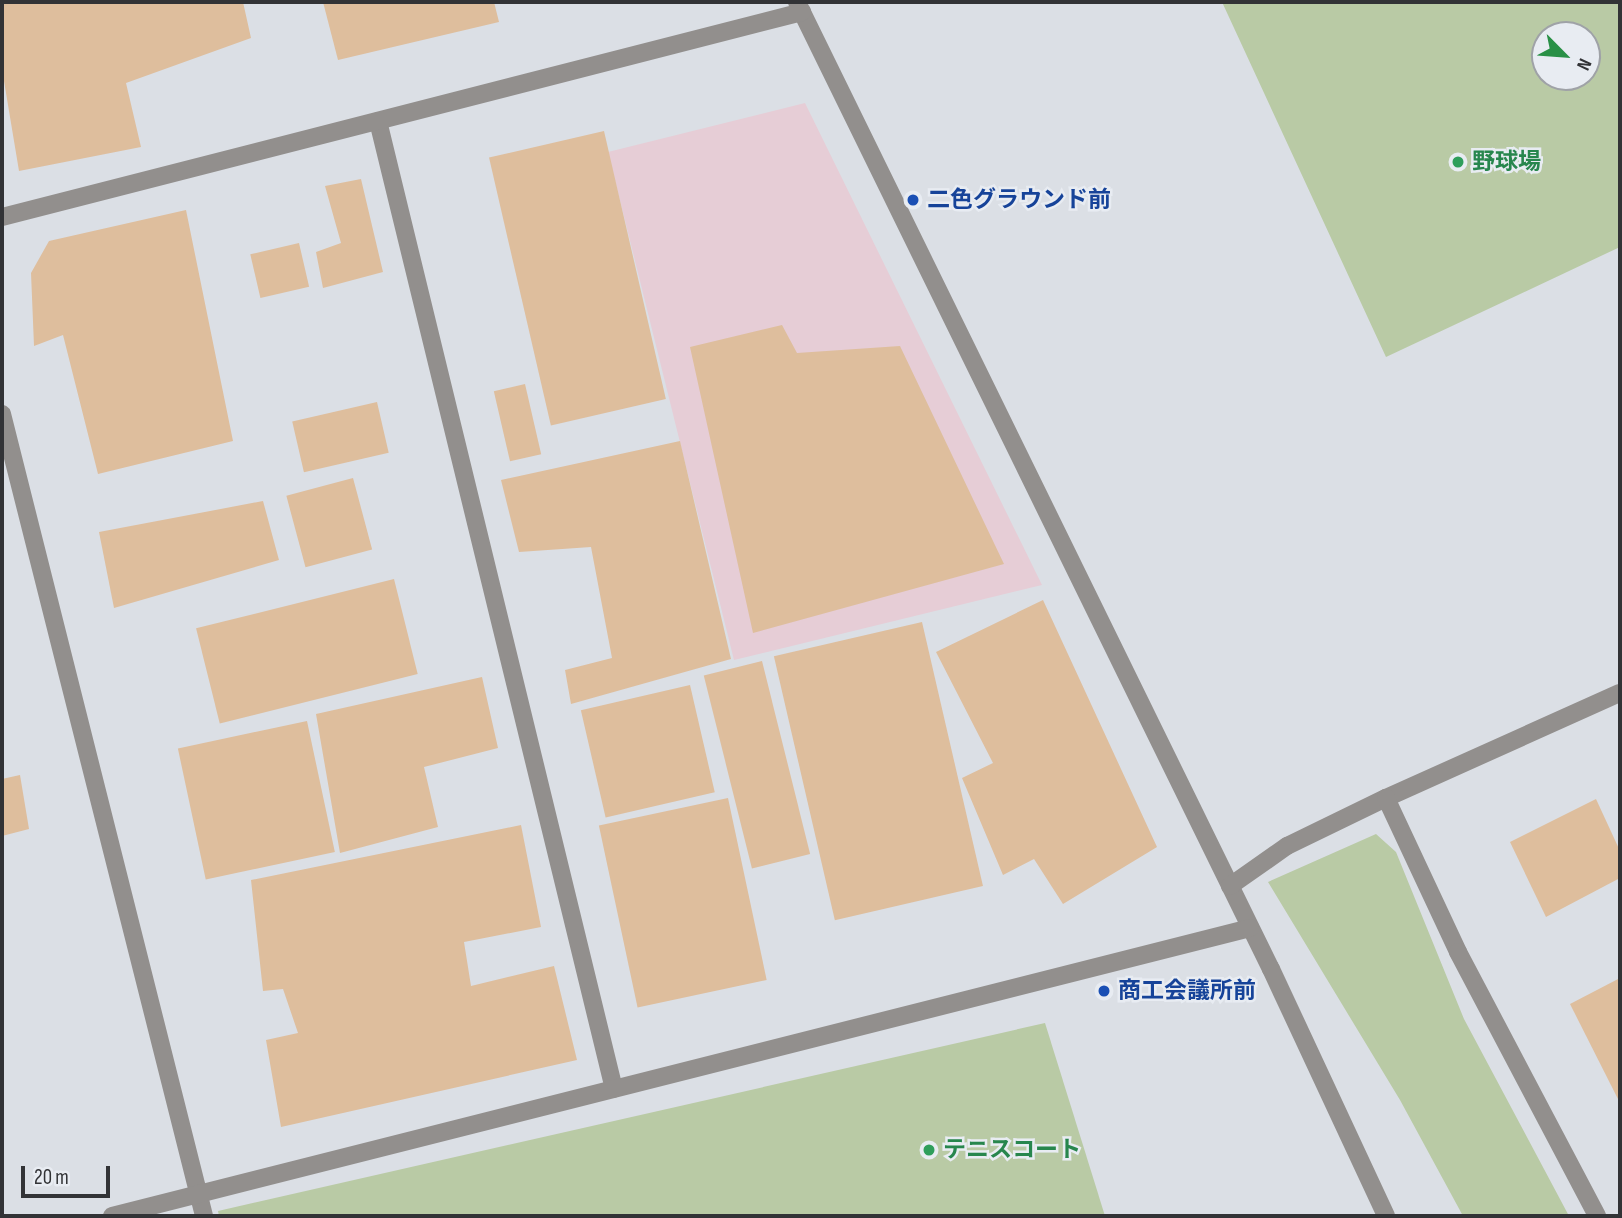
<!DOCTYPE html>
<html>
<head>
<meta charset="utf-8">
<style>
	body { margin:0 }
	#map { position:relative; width:1622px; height:1218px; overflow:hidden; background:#dbdfe5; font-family:"Sofia Sans Condensed","Noto Sans JP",sans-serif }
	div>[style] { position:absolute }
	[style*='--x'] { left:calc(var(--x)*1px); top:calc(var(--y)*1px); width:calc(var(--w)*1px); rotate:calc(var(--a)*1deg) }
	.industrial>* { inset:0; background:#e6cdd6 }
	.green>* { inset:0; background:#b9caa5 }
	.building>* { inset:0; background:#debe9d; transform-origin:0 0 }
	.minor>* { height:18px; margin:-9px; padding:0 9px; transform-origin:9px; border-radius:9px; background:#928f8d }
	.dots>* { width:19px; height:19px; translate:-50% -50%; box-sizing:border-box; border:4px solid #e8ecf2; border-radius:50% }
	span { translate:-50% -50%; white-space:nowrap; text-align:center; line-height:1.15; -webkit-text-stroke:5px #e8ecf2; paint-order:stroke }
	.leisure-label { font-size:23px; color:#27864d; font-weight:700 }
	.left { translate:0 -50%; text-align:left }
	.transit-label { font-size:23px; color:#164399; font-weight:700 }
	.frame { position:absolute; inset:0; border:4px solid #323336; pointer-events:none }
	.north { position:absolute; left:1531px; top:21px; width:70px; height:70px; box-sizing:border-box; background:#e8ecf2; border:2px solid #9fa2a7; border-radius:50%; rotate:115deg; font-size:19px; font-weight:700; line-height:28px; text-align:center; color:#323336 }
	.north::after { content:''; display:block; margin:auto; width:24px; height:32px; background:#299046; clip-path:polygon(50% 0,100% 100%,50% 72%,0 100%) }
	.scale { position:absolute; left:21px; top:1166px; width:89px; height:32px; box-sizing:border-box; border:4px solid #323336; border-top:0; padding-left:9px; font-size:21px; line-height:24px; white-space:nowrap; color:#323336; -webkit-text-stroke:5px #e8ecf2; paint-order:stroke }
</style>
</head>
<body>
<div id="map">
	<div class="industrial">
		<div style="clip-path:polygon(805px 103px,1042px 585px,734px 660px,608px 152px)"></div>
	</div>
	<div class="green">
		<div style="clip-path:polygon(evenodd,1222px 2px,1620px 2px,1620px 247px,1386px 357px,1222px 2px,1545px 35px,1587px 35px,1587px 77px,1545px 77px,1545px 35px)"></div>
		<div style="clip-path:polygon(1376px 834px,1396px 852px,1464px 1019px,1569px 1216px,1463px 1216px,1400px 1100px,1268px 882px)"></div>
		<div style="clip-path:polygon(1045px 1023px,1105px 1216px,219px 1216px,218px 1211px)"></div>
	</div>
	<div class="building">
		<div style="clip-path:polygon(2px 2px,243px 2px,251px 38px,126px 83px,141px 147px,19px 171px,2px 69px)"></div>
		<div style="clip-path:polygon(323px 2px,494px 2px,499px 22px,338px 60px)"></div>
		<div style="left:604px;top:131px;width:275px;height:118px;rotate:77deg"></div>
		<div style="clip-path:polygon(361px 179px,383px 272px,323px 288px,316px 252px,341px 243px,325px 186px)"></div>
		<div style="clip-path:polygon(186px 210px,233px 441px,98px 474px,63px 335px,34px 346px,31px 273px,49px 241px)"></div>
		<div style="left:299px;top:243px;width:45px;height:50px;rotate:77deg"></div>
		<div style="clip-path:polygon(782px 325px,797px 353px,900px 346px,1004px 564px,753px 633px,690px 347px)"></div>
		<div style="left:525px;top:384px;width:72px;height:32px;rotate:77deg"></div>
		<div style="left:377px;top:402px;width:52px;height:87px;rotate:77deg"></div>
		<div style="clip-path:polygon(680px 441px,731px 659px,571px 704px,565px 670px,612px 658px,591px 547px,519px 552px,501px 480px)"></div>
		<div style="left:353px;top:478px;width:74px;height:69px;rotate:75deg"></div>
		<div style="clip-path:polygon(263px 501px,279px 560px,114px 608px,99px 532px)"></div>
		<div style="left:394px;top:579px;width:98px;height:204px;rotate:76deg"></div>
		<div style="clip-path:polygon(1043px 600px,1157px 847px,1063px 904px,1034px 859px,1003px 875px,962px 778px,993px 763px,936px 652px)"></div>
		<div style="left:922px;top:622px;width:271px;height:152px;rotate:77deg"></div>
		<div style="left:762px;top:661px;width:199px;height:60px;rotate:76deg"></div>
		<div style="clip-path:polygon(482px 677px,498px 748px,424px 767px,438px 827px,340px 853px,316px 714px)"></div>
		<div style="left:690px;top:685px;width:110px;height:112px;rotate:77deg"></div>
		<div style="left:307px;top:721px;width:134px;height:132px;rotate:78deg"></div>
		<div style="clip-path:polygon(20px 775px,29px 829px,2px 836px,2px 779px)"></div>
		<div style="left:728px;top:798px;width:186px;height:132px;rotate:78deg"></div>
		<div style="clip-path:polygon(1596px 799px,1620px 851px,1620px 878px,1546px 917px,1510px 842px)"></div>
		<div style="clip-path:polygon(521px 825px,541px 927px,464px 942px,471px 986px,554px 966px,577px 1060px,281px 1127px,266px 1040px,298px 1033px,283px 989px,263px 991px,251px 880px)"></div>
		<div style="clip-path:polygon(1620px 978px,1620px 1103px,1570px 1004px)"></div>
	</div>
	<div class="minor">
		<div style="--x:797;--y:2;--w:1077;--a:63.89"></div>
		<div style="--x:1271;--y:969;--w:272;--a:65"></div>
		<div style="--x:378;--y:121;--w:996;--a:76.3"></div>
		<div style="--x:2;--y:217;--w:826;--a:-14.37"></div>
		<div style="--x:2;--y:414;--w:827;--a:75.86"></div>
		<div style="--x:1386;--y:798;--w:256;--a:-24.2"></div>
		<div style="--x:1230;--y:886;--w:70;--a:-35.1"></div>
		<div style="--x:1287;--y:846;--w:110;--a:-25.9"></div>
		<div style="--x:1386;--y:798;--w:170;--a:64.9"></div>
		<div style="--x:1458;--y:952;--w:298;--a:62.2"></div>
		<div style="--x:112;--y:1216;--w:1174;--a:-14.2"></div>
	</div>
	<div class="dots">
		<div style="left:1458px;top:162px;background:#2e9e5b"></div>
		<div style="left:913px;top:200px;background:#1a4fb4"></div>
		<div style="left:1104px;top:991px;background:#1a4fb4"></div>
		<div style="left:929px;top:1150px;background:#2e9e5b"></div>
	</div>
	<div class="leisure-label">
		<span class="left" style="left:1472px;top:162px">野球場</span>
		<span class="left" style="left:943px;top:1150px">テニスコート</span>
	</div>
	<div class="transit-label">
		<span class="left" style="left:927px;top:200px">二色グラウンド前</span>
		<span class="left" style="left:1118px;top:991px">商工会議所前</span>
	</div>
	<div class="frame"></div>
	<div class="north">N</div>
	<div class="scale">20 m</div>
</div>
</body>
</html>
